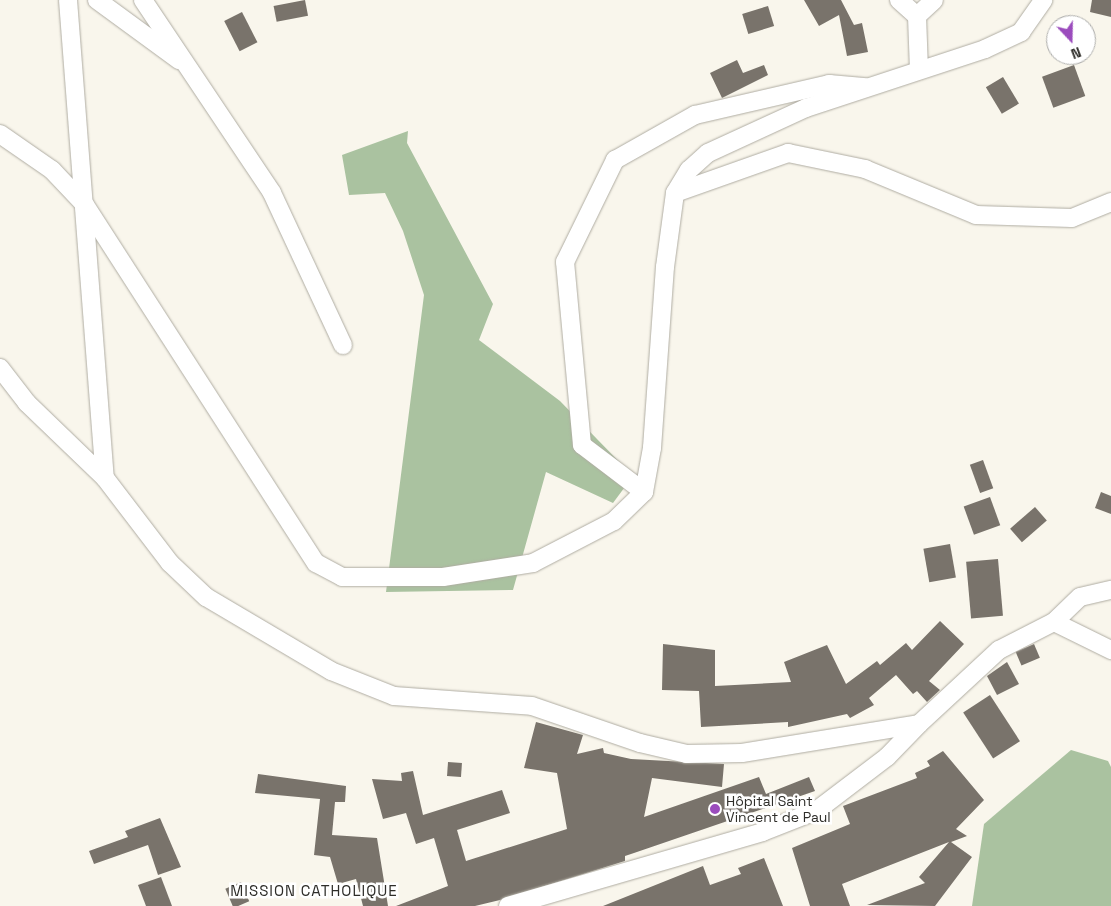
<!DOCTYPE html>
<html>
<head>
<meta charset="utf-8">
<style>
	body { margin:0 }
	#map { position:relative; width:1111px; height:906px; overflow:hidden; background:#f9f6ec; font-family:"Space Grotesk",sans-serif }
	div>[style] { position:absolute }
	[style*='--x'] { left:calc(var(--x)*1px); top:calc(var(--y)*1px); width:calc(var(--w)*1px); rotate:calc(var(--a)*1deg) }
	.forest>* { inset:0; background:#aac2a0 }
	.building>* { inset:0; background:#79736b; transform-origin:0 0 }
	.roads { filter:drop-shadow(0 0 1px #afaca2) drop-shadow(0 0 1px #afaca2) }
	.street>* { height:18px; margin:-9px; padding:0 9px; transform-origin:9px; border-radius:9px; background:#fff }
	.dots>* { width:14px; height:14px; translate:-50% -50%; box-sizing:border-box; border:2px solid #fff; border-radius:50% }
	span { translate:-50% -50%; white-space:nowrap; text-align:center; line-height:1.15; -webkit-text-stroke:5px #fff; paint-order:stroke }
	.poi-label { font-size:14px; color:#2e2d29 }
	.left { translate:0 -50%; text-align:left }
	.neighbourhood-label { font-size:15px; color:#2e2d29; letter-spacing:1px }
	.north { position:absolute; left:1046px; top:15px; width:50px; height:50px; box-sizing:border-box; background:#fff; border:1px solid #ababa9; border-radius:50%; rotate:159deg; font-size:14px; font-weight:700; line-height:20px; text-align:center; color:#2e2d29 }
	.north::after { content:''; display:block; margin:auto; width:18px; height:22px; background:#9b4cbd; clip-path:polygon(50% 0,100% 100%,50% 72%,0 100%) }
</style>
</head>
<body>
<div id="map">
	<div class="forest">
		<div style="clip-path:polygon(408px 131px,407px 143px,493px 304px,479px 340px,560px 401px,633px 476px,613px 503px,546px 472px,513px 590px,386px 592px,424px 295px,403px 231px,385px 193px,349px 195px,342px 155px)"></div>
		<div style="clip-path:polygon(1071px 750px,1108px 761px,1111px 767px,1111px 906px,972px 906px,984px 824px)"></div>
	</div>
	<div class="building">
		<div style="left:305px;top:0;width:16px;height:32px;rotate:79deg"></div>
		<div style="clip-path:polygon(804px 0,841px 0,854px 25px,862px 23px,868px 52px,847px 56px,839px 15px,819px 26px)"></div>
		<div style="clip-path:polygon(1092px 0,1111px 0,1111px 17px,1090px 12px)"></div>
		<div style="left:768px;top:6px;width:21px;height:27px;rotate:73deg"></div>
		<div style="left:242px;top:12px;width:34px;height:20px;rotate:63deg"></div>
		<div style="clip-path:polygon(737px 60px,743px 73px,764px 65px,768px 75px,722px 98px,710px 73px)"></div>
		<div style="left:1074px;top:65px;width:33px;height:34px;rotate:70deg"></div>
		<div style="left:1003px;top:77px;width:31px;height:20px;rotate:59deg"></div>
		<div style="left:983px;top:460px;width:30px;height:14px;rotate:70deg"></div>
		<div style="clip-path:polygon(1101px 492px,1111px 496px,1111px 514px,1095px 508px)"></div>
		<div style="left:990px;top:497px;width:30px;height:28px;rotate:70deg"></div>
		<div style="left:1035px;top:507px;width:18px;height:33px;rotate:49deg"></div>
		<div style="left:950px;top:544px;width:34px;height:27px;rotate:80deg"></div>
		<div style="left:998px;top:559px;width:57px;height:32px;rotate:85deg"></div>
		<div style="clip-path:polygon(940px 621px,964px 644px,929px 681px,940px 690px,927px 702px,917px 691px,913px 694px,896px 675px,869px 698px,874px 705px,850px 718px,847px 714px,788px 727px,788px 722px,701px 727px,699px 691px,662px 690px,663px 644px,715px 650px,715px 686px,791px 682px,784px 662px,827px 645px,846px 684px,877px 661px,880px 665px,906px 643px,912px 650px)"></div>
		<div style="left:1034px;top:644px;width:15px;height:20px;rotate:67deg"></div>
		<div style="clip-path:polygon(1007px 662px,1019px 684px,997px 695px,987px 676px)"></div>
		<div style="left:990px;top:695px;width:55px;height:32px;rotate:57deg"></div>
		<div style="clip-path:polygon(536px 722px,583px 735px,577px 754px,603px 748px,604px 753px,631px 759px,724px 764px,722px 787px,652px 778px,644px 817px,759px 777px,766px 794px,809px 777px,815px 791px,634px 853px,625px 856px,625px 861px,500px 900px,475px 906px,396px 906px,448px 886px,434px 838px,416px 844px,406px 813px,383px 819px,372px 779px,402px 781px,401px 773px,413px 771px,423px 815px,502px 790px,510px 813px,457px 830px,466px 861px,567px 829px,557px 773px,524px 768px)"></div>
		<div style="clip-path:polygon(943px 751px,984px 800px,956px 829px,967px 836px,951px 842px,972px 857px,935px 906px,867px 905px,925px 883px,919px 877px,949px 842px,842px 884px,850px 906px,810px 906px,792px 848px,850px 824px,843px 806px,917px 778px,915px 773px,930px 766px,927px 761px)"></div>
		<div style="left:448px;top:762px;width:14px;height:14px;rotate:4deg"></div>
		<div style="clip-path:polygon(258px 774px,346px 786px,345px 802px,335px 802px,332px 835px,377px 838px,388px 906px,363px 906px,356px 879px,338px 884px,330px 857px,314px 855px,320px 799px,255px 793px)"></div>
		<div style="clip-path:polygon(160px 818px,181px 867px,158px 875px,148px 845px,94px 864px,89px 851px,128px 837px,125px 831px)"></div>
		<div style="clip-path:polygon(764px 858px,783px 906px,603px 906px,703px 866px,710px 885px,741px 874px,738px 868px)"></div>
		<div style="clip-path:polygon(161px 877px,172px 906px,146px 906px,138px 885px)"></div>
		<div style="left:241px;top:882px;width:21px;height:17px;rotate:67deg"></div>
	</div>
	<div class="roads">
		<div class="street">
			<div style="--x:68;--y:0;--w:479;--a:85.6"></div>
			<div style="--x:97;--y:0;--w:102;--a:36.2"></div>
			<div style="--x:143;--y:0;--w:232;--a:56.2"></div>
			<div style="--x:272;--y:193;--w:168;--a:65"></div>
			<div style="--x:899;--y:0;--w:24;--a:42"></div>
			<div style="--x:917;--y:16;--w:54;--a:87.9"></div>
			<div style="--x:917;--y:16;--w:23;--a:-43"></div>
			<div style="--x:0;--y:134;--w:63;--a:34.7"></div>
			<div style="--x:52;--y:170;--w:48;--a:46.7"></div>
			<div style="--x:85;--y:205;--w:426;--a:57.2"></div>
			<div style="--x:316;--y:563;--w:30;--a:28"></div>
			<div style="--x:342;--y:577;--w:101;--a:0"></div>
			<div style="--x:443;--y:577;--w:91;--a:-8.8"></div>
			<div style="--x:533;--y:563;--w:91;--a:-27.4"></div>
			<div style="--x:614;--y:521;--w:42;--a:-44"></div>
			<div style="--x:644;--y:492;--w:45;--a:-79.7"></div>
			<div style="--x:652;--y:448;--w:181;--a:-85.9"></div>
			<div style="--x:665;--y:267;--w:75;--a:-82.3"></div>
			<div style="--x:675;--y:193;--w:27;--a:-59"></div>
			<div style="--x:689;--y:170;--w:25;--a:-42"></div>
			<div style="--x:708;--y:153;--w:108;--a:-24.7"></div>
			<div style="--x:806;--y:108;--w:188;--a:-18.2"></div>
			<div style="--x:985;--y:49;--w:40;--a:-25"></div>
			<div style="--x:1021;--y:32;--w:39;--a:-55"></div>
			<div style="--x:675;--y:193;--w:120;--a:-19.5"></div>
			<div style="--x:788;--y:153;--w:79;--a:11.7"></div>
			<div style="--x:865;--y:169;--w:120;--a:22.5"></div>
			<div style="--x:976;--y:215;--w:96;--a:1.8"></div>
			<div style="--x:1072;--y:218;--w:42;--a:-22.3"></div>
			<div style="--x:0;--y:368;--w:44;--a:52.4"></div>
			<div style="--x:27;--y:403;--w:108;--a:43.9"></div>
			<div style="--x:105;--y:478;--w:107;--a:52.6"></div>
			<div style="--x:170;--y:563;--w:50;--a:43.4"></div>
			<div style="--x:206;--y:597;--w:145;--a:30.6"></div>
			<div style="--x:331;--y:671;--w:68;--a:21.6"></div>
			<div style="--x:394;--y:696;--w:138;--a:4.1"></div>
			<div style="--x:532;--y:706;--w:114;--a:18.9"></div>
			<div style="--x:640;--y:743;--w:48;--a:13.2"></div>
			<div style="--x:687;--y:754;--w:55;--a:-1"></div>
			<div style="--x:742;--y:753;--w:179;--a:-9.3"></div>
			<div style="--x:919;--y:724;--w:109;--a:-42.8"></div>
			<div style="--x:999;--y:650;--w:62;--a:-27"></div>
			<div style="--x:1054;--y:622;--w:36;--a:-44"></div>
			<div style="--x:1080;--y:597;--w:32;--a:-13"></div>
			<div style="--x:644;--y:492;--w:78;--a:-142.8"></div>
			<div style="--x:582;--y:445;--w:184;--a:-95.3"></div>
			<div style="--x:565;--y:262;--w:114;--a:-63.9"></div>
			<div style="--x:615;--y:160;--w:92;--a:-29.4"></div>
			<div style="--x:695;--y:115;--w:138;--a:-13"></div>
			<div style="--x:829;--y:84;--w:37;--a:5"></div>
			<div style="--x:1054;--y:622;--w:64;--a:26.2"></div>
			<div style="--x:508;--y:906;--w:265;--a:-16.2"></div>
			<div style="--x:762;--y:832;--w:58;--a:-21.3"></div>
			<div style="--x:816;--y:811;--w:89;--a:-37.3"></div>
			<div style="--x:887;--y:757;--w:46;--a:-45.9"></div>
		</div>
	</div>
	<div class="dots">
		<div style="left:715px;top:809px;background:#9b4cbd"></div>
	</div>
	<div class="poi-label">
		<span class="left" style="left:726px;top:809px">Hôpital Saint<br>Vincent de Paul</span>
	</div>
	<div class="neighbourhood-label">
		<span style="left:314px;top:891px">MISSION CATHOLIQUE</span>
	</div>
	<div class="north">N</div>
</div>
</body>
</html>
